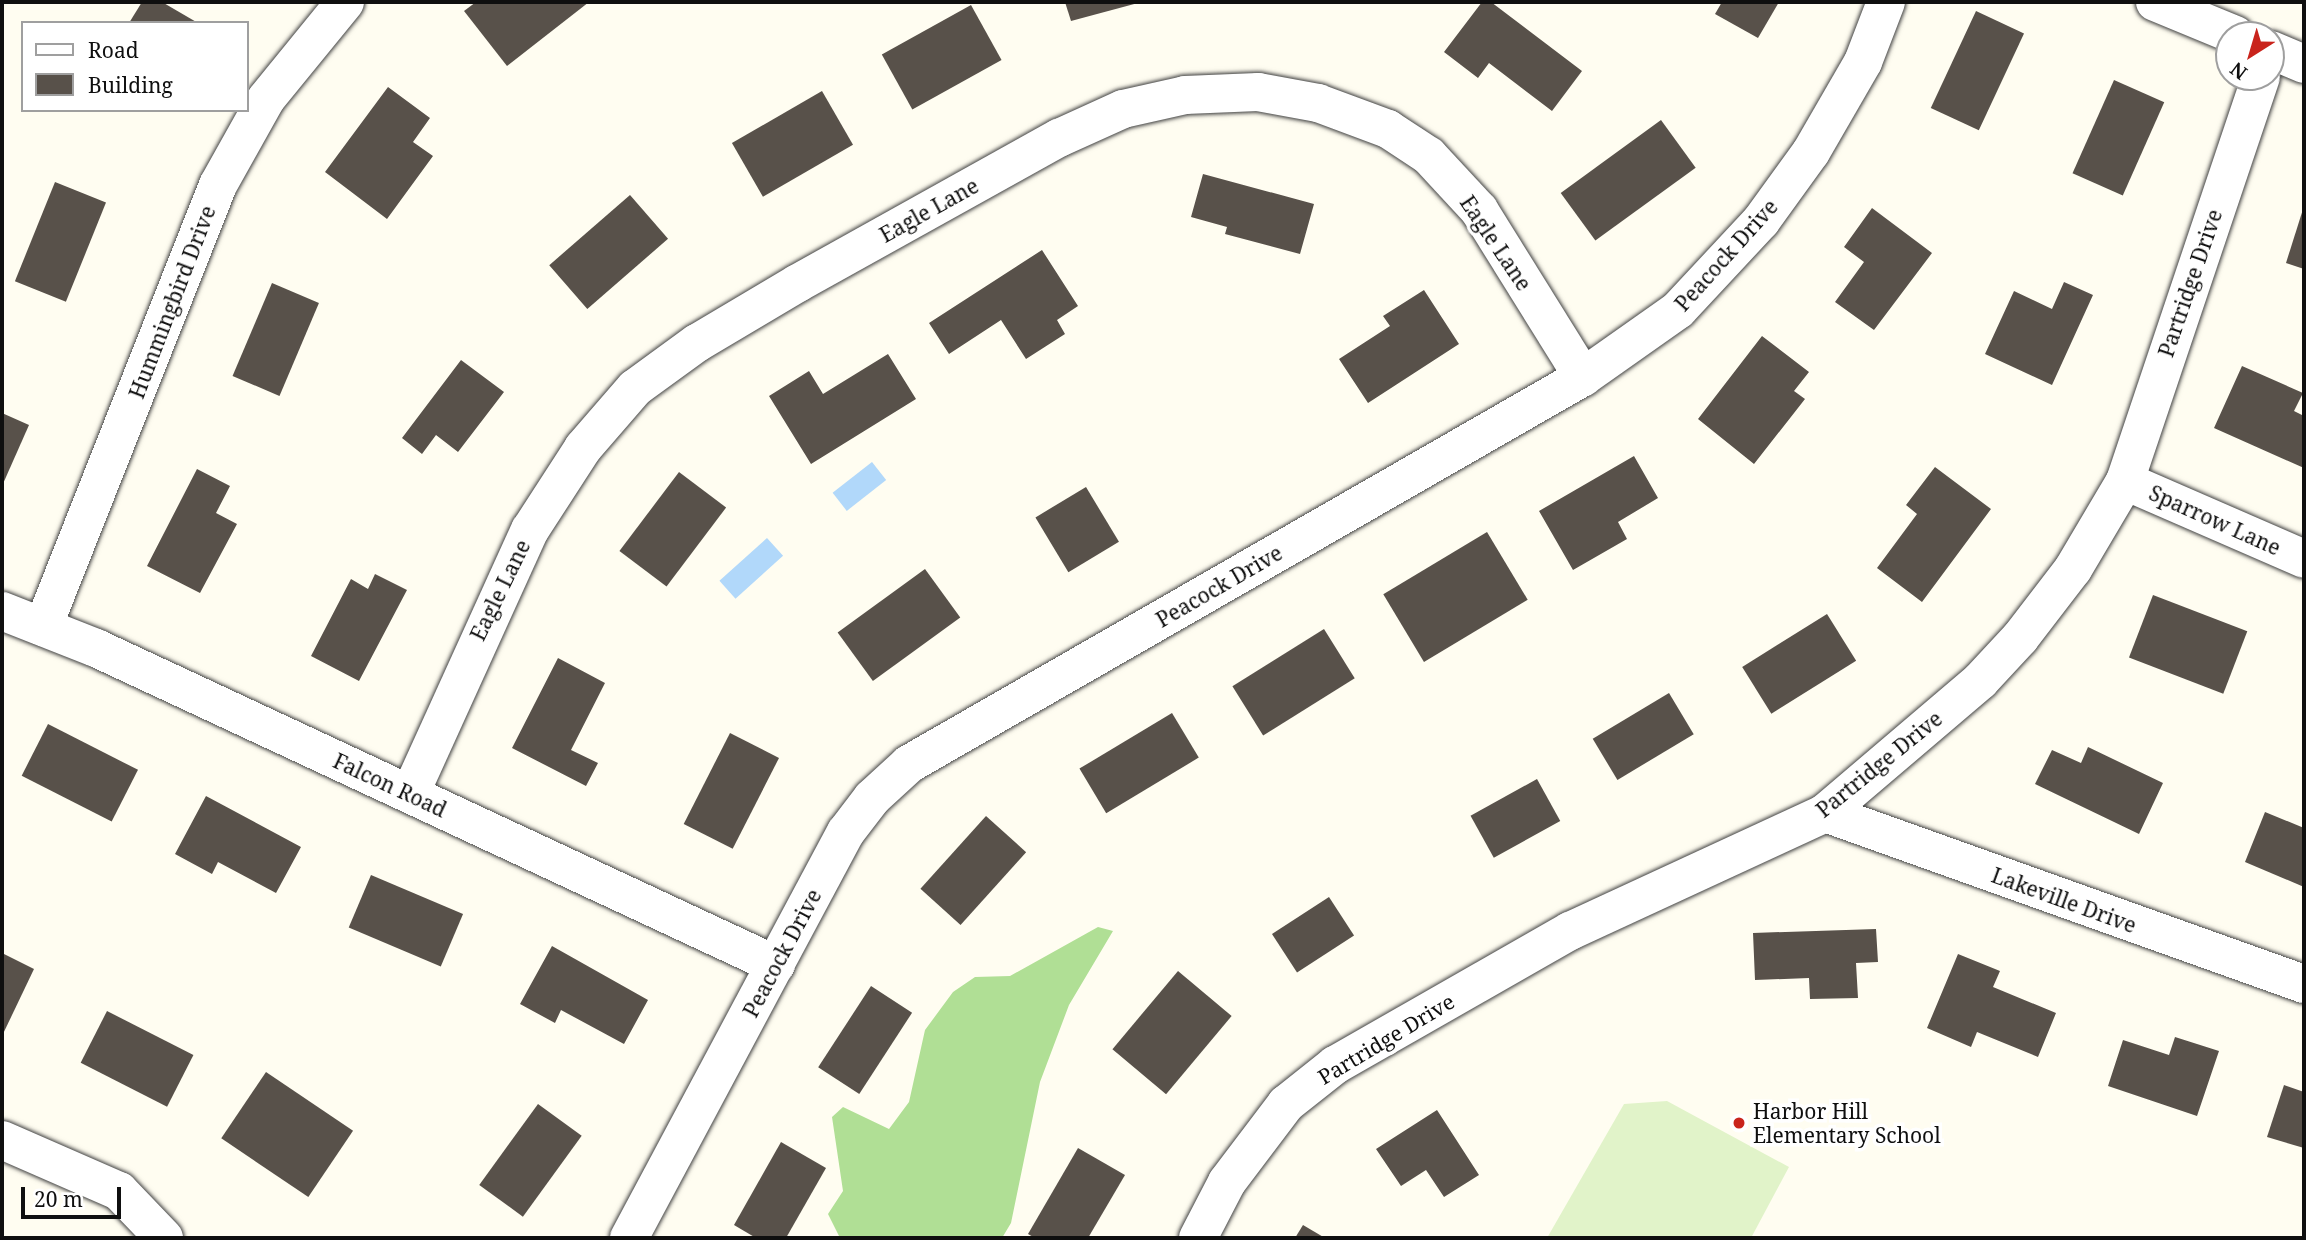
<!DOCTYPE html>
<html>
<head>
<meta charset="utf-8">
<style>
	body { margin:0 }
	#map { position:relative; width:2306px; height:1240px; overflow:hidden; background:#fffdf1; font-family:"Noto Serif",serif }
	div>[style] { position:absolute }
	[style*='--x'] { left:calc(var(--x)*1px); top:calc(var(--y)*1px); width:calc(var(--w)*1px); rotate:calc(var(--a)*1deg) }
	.forest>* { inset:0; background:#b0df95 }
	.pitch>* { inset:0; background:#e1f3c9 }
	.water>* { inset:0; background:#b1d8fa; transform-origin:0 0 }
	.building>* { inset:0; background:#58514a; transform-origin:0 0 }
	.roads { filter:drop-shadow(0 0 2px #424242) drop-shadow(0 0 2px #424242) }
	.minor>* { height:38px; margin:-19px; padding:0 19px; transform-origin:19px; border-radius:19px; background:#fff }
	.dots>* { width:19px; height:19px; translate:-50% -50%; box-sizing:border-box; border:4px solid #fff; border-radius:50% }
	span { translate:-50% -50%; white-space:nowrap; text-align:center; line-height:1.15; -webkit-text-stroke:7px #fff; paint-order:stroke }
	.street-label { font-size:21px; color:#0f0f0f }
	.poi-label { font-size:21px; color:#0f0f0f }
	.left { translate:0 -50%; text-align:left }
	.frame { position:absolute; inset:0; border:4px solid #0f0f0f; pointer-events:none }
	.legend { position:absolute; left:21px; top:21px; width:228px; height:91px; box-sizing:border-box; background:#fff; border:2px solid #9f9f9f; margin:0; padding:9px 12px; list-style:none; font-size:21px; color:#0f0f0f }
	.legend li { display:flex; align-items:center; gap:14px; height:35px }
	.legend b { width:35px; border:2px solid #9f9f9f }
	.north { position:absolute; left:2215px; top:21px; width:70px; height:70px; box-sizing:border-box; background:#fff; border:2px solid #9f9f9f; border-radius:50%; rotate:217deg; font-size:19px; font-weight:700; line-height:28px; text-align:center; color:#0f0f0f }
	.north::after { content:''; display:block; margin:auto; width:24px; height:32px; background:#c9241c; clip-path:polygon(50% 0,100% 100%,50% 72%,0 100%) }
	.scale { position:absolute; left:21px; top:1187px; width:100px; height:32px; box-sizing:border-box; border:4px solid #0f0f0f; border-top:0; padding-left:9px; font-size:21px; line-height:24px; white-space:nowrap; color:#0f0f0f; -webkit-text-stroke:5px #fff; paint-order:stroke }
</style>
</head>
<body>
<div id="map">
	<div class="forest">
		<div style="clip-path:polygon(1098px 927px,1113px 931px,1069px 1005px,1040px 1082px,1011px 1223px,1002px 1238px,840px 1238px,828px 1214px,843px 1191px,832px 1117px,843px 1107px,889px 1129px,909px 1102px,925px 1030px,953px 992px,975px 977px,1010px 976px)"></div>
	</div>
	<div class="pitch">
		<div style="clip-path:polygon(1667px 1101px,1789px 1167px,1751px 1238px,1547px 1238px,1624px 1104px)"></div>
	</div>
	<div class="water">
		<div style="left:872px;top:462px;width:23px;height:50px;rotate:52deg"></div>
		<div style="left:767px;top:538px;width:24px;height:64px;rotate:48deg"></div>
	</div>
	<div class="building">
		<div style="clip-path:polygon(142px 2px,162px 2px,198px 23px,129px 23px)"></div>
		<div style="clip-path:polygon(476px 2px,589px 2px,507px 66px,464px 11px)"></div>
		<div style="clip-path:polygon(1065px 2px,1138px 2px,1138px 3px,1071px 21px)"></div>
		<div style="clip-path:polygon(1482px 2px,1491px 2px,1582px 71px,1552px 111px,1489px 63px,1478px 78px,1444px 52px)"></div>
		<div style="clip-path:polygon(1722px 2px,1779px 2px,1758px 38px,1715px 14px)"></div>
		<div style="left:971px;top:5px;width:63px;height:102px;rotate:61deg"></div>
		<div style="left:1976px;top:11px;width:53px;height:107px;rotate:25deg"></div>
		<div style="left:2114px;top:80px;width:55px;height:102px;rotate:24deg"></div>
		<div style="clip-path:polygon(388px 87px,430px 118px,413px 142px,433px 156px,387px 219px,325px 172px)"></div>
		<div style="left:822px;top:91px;width:62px;height:104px;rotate:60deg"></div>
		<div style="left:1661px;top:120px;width:59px;height:124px;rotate:54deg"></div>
		<div style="clip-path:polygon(1203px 174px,1314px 204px,1300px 254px,1225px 234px,1227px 227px,1191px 217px)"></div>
		<div style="left:55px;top:182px;width:55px;height:107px;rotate:22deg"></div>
		<div style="left:630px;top:195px;width:58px;height:107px;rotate:49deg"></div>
		<div style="clip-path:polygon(2304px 206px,2304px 269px,2286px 263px)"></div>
		<div style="clip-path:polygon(1872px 208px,1932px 253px,1874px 330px,1835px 302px,1864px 262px,1844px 247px)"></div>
		<div style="clip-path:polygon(1042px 250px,1078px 306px,1057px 320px,1065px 334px,1026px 359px,1001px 320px,949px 354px,929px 323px)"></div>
		<div style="clip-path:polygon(2064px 282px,2093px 295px,2052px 385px,1985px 354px,2014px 291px,2052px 309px)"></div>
		<div style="left:272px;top:283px;width:51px;height:101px;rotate:23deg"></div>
		<div style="clip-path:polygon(1424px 290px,1459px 344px,1368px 403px,1339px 359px,1390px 326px,1383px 316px)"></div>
		<div style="clip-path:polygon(1762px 336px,1809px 372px,1794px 391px,1805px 399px,1754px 464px,1698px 419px)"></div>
		<div style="clip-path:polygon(888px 354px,916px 399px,811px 464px,769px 396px,809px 371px,823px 394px)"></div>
		<div style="clip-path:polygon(461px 360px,504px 392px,458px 452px,436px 435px,422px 454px,402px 438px)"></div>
		<div style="clip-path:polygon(2242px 366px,2303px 393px,2294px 411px,2304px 416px,2304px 468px,2214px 428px)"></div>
		<div style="clip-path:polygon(2px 413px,29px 425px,2px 486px)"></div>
		<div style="clip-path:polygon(1634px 456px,1658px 498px,1618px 522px,1627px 539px,1573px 570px,1539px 511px)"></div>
		<div style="clip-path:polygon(1935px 467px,1991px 509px,1922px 602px,1877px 568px,1917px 514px,1906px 505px)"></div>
		<div style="clip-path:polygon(197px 469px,230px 486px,216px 513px,237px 524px,200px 593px,147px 566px)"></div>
		<div style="left:679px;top:472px;width:59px;height:99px;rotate:37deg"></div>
		<div style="left:1086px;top:487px;width:64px;height:59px;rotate:59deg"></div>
		<div style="left:1487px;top:532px;width:79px;height:121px;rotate:59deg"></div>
		<div style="left:925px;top:569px;width:60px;height:108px;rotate:54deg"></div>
		<div style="clip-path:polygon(375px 574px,407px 590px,359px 681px,311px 656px,351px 579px,368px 589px)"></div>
		<div style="left:2153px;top:595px;width:101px;height:67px;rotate:21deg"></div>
		<div style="left:1827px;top:614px;width:55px;height:100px;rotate:58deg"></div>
		<div style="left:1324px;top:629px;width:58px;height:108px;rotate:58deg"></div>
		<div style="clip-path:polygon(558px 658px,605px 683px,571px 750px,598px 763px,586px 786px,512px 748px)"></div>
		<div style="left:1669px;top:693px;width:48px;height:89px;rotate:59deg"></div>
		<div style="left:1172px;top:713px;width:52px;height:108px;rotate:59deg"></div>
		<div style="left:48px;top:724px;width:101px;height:58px;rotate:27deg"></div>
		<div style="left:730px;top:733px;width:55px;height:102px;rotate:27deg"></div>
		<div style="clip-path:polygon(2088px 747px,2163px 783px,2139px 834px,2035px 784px,2052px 750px,2081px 763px)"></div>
		<div style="left:1537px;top:779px;width:48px;height:76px;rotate:61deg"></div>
		<div style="clip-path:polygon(206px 796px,301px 847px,276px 893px,218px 862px,212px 874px,175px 854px)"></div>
		<div style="clip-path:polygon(2265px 812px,2304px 828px,2304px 887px,2245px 862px)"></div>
		<div style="left:986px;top:816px;width:54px;height:98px;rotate:42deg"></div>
		<div style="left:371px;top:875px;width:100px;height:57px;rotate:23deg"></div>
		<div style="left:1329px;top:897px;width:46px;height:68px;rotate:57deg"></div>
		<div style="clip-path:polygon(1876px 929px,1878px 962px,1856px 963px,1858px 998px,1810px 999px,1809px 978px,1755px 980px,1753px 933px)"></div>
		<div style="clip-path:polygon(552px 946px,648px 1000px,624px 1044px,561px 1010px,555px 1023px,520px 1004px)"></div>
		<div style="clip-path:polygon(2px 953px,34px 969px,2px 1036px)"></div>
		<div style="clip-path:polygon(1958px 954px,2000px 971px,1993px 987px,2056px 1013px,2038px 1057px,1977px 1032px,1971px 1047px,1927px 1028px)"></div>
		<div style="left:1178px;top:971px;width:70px;height:102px;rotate:40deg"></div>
		<div style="left:871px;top:986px;width:49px;height:97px;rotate:33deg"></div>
		<div style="left:107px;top:1011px;width:97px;height:58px;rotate:27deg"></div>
		<div style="clip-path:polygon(2175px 1037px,2219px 1051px,2197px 1116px,2108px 1086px,2123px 1040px,2169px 1055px)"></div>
		<div style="left:266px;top:1072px;width:105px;height:80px;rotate:34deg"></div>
		<div style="clip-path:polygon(2284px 1085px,2304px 1092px,2304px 1148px,2267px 1137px)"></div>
		<div style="left:538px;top:1104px;width:54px;height:100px;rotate:36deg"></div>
		<div style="clip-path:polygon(1437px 1110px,1479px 1175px,1444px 1197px,1426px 1170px,1401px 1186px,1376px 1149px)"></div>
		<div style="clip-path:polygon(781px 1142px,826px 1168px,786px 1238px,756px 1238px,734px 1225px)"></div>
		<div style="clip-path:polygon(1078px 1148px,1125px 1175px,1088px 1238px,1035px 1238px,1028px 1234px)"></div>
		<div style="clip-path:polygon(1303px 1225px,1325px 1238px,1295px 1238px)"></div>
	</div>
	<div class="roads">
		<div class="minor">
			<div style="--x:2155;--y:2;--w:87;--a:22.4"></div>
			<div style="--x:2271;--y:50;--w:36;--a:23"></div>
			<div style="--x:2125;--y:481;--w:195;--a:23.5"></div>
			<div style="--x:2;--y:611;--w:101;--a:21.5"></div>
			<div style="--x:96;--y:648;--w:750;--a:24.99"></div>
			<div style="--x:43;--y:627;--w:475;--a:-68.4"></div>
			<div style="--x:218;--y:185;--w:98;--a:-60.8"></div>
			<div style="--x:266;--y:99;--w:125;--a:-50.8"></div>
			<div style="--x:410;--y:794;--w:290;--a:-65.6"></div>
			<div style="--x:530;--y:530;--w:98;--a:-57.1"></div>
			<div style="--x:583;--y:448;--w:79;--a:-49.1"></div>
			<div style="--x:635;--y:388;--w:77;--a:-36"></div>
			<div style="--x:697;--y:343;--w:117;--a:-30.7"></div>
			<div style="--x:798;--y:283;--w:299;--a:-29.1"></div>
			<div style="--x:1059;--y:138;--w:70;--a:-24.4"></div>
			<div style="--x:1123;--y:109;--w:64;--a:-12.7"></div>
			<div style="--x:1185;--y:95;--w:73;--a:-2.4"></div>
			<div style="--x:1258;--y:92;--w:61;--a:10.4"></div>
			<div style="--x:1318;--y:103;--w:75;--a:20.4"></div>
			<div style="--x:1388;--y:129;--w:49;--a:33.4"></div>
			<div style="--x:1429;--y:156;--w:74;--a:47.2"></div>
			<div style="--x:1479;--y:210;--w:197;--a:58.1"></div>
			<div style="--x:1825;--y:813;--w:509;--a:19.65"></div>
			<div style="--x:2;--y:1140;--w:128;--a:23.6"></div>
			<div style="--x:119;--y:1191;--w:65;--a:46.2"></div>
			<div style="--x:629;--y:1238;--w:460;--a:-61.9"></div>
			<div style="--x:846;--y:832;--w:43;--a:-52.6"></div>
			<div style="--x:872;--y:798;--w:50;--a:-42.6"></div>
			<div style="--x:909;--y:764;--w:777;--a:-29.86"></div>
			<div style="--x:1583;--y:377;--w:116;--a:-35.2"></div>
			<div style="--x:1678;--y:310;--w:122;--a:-47"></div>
			<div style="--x:1761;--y:221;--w:85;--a:-54.1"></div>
			<div style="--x:1811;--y:152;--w:104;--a:-60"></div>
			<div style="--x:1863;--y:62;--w:64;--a:-69"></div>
			<div style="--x:1198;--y:1238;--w:63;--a:-62.6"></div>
			<div style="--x:1227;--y:1182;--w:98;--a:-52.9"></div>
			<div style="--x:1286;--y:1104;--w:63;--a:-38.5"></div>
			<div style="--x:1335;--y:1065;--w:271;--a:-29.7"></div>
			<div style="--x:1570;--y:931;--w:281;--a:-24.8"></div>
			<div style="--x:1825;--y:813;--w:204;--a:-40.4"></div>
			<div style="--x:1980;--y:681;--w:59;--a:-47.1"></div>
			<div style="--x:2020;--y:638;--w:87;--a:-52.5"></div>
			<div style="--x:2073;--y:569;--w:102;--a:-59.4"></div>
			<div style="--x:2125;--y:481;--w:426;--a:-71.4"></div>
		</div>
	</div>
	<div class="dots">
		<div style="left:1739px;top:1123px;background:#c9241c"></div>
	</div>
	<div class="street-label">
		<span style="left:929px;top:210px;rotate:-29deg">Eagle Lane</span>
		<span style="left:1496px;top:243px;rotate:56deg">Eagle Lane</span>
		<span style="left:1726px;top:255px;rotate:-48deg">Peacock Drive</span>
		<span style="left:2190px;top:283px;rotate:-71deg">Partridge Drive</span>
		<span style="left:172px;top:302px;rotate:-69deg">Hummingbird Drive</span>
		<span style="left:2215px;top:520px;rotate:24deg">Sparrow Lane</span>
		<span style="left:1219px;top:586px;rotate:-30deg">Peacock Drive</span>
		<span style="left:500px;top:590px;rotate:-64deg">Eagle Lane</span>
		<span style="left:1879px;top:764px;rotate:-39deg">Partridge Drive</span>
		<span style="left:390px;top:785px;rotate:25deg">Falcon Road</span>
		<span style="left:2064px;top:900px;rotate:20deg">Lakeville Drive</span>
		<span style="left:782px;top:953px;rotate:-62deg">Peacock Drive</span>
		<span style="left:1386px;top:1039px;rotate:-31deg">Partridge Drive</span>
	</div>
	<div class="poi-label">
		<span class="left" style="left:1753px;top:1123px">Harbor Hill<br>Elementary School</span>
	</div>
	<div class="frame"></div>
	<ul class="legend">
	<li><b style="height:9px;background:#fff"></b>Road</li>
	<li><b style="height:19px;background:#58514a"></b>Building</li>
	</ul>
	<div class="north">N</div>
	<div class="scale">20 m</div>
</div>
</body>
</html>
